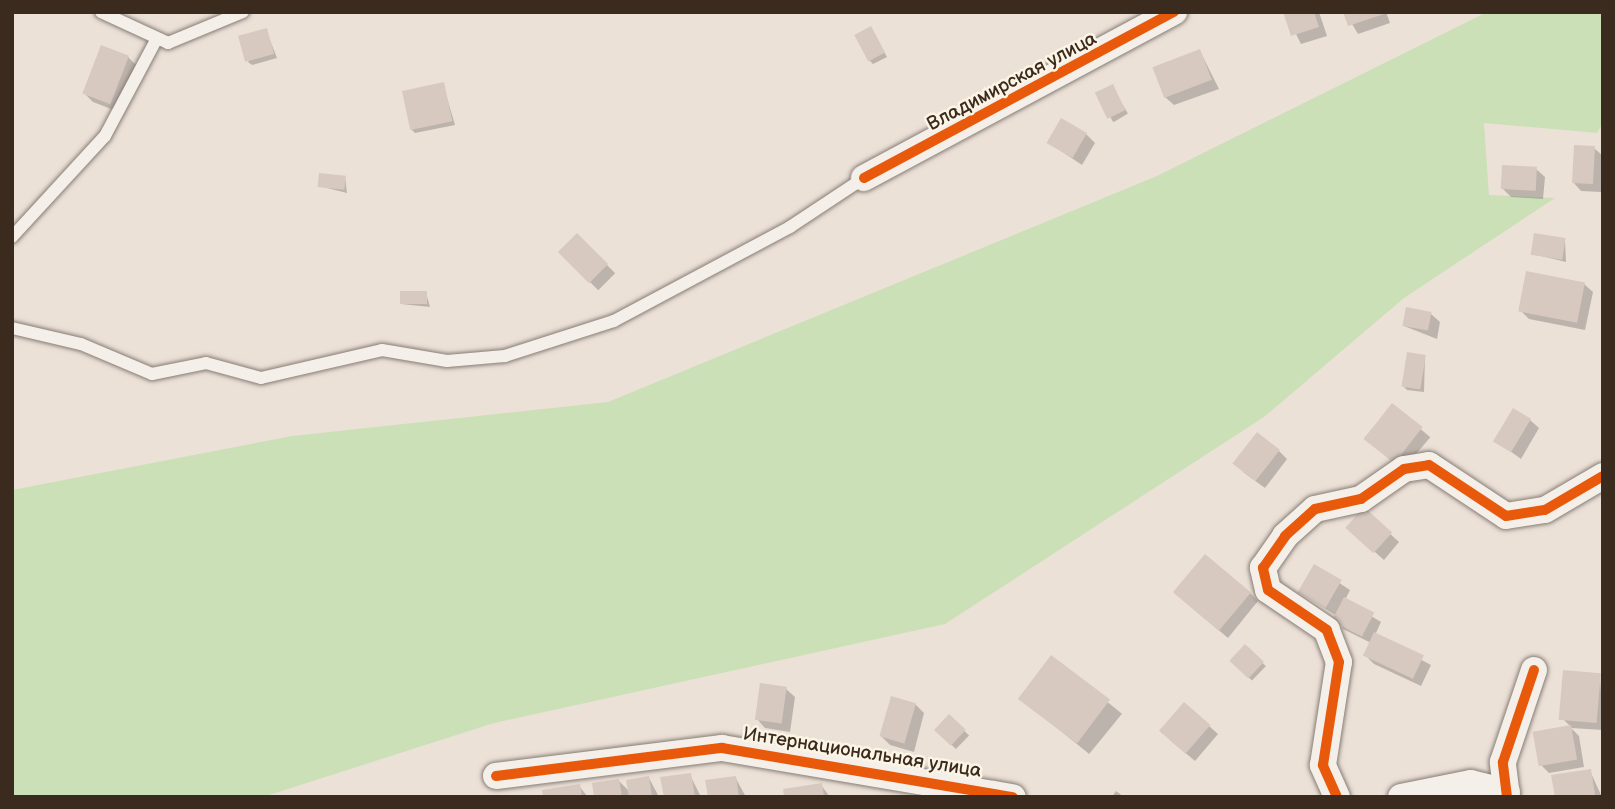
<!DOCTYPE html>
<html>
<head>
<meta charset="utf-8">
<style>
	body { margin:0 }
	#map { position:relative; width:1615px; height:809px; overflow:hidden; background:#ece1d7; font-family:"Balsamiq Sans",sans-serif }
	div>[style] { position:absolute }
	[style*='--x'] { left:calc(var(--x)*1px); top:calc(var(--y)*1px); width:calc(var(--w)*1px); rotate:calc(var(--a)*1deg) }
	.green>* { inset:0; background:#cce0b8 }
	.shadow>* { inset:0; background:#0003; transform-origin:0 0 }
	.building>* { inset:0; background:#d8c9c0; transform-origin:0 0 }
	.roads { filter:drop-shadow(0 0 2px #867d76) drop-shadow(0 0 2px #867d76) }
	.service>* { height:12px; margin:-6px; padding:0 6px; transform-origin:6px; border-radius:6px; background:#f4efe9 }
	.minor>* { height:26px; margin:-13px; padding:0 13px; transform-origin:13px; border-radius:13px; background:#f4efe9 }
	.cycleway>* { height:10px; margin:-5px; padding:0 5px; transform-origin:5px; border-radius:5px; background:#e8590c }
	span { translate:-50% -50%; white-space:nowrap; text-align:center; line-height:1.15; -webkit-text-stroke:5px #fcf5e5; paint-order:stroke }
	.street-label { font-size:19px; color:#3b2a1e }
	.frame { position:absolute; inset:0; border:14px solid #3b2a1e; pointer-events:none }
</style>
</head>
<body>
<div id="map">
	<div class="green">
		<div style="clip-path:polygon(1487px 12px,1603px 12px,1603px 123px,1597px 133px,1484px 123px,1489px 195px,1555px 198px,1404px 298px,1264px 417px,945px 624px,494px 723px,263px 797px,12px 797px,12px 490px,292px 436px,608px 402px,1157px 176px)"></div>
	</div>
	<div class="shadow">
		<div style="clip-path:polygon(1285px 12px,1319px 12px,1327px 36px,1301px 44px)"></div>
		<div style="clip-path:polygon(1345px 12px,1386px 12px,1390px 23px,1358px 34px)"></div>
		<div style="clip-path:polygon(871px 29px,887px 57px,873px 64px,869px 60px)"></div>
		<div style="clip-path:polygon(266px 30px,277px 58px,252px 65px,248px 62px)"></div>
		<div style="clip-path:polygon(1200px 51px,1219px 89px,1174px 105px,1165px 97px)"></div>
		<div style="clip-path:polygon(128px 57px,137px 66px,119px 112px,93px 102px,85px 94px)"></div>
		<div style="clip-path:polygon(443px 84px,455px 125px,415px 133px,411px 129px)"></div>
		<div style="left:1112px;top:87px;width:31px;height:17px;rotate:59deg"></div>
		<div style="clip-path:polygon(1086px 134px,1095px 143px,1082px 165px,1049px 143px)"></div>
		<div style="clip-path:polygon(1594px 148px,1603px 156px,1601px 192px,1581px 191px,1573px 182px)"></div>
		<div style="clip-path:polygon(1536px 169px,1545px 177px,1543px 199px,1511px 197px,1503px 189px)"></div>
		<div style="clip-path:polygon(345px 177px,347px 193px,319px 186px)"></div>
		<div style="left:577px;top:235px;width:54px;height:24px;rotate:45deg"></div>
		<div style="clip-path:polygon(1565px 240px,1566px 262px,1533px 254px)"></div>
		<div style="clip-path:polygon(1584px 284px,1593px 292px,1585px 330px,1529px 319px,1521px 311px)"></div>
		<div style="clip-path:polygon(426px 293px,430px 307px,401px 304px)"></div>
		<div style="clip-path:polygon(1431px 314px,1440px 322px,1437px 339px,1404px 326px)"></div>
		<div style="clip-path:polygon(1425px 357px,1424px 392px,1407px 390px,1403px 386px)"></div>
		<div style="left:1392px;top:405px;width:50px;height:43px;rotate:40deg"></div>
		<div style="clip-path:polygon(1530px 420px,1539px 428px,1521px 459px,1496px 441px)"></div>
		<div style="clip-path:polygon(1279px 451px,1287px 459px,1265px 488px,1243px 472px)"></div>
		<div style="clip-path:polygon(1364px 510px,1399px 542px,1384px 560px,1357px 536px)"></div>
		<div style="clip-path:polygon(1315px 567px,1350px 590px,1345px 600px,1381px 622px,1375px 635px,1431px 665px,1421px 686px,1374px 664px,1365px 655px,1371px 643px,1343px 629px,1337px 616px,1300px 593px)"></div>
		<div style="clip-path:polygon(1250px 593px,1258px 601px,1228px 638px,1184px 601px)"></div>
		<div style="left:1245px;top:646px;width:29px;height:20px;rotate:44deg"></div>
		<div style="left:1052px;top:657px;width:90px;height:52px;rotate:39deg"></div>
		<div style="clip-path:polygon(1600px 674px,1603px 730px,1571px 728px,1579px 736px,1584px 767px,1549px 773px,1540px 764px,1571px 727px,1563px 719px)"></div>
		<div style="clip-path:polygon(786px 689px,795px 697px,790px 732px,765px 728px,757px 719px)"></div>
		<div style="clip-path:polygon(915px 704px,924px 713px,914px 752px,890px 745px,882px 737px)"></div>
		<div style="left:949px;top:716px;width:28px;height:19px;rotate:44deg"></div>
		<div style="clip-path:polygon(1209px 726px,1218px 734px,1195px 761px,1170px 740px)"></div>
		<div style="clip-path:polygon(1590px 771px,1602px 797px,1556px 797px)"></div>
		<div style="clip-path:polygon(690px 775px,701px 797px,665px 797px)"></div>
		<div style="clip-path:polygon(735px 777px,746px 797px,710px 797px)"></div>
		<div style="clip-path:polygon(649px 778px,659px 797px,596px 797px,618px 780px,630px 792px)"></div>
		<div style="clip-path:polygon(821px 785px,830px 797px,786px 797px)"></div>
		<div style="clip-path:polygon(579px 786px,588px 797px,545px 797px)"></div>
		<div style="clip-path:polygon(1116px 791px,1124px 797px,1112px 797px)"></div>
	</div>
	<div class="building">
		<div style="clip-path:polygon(1283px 12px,1314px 12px,1319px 27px,1291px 36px)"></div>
		<div style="clip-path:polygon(1343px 12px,1387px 12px,1387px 13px,1348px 26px)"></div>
		<div style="left:871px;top:26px;width:30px;height:19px;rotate:62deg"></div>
		<div style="left:267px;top:28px;width:27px;height:30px;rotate:75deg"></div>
		<div style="left:101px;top:45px;width:30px;height:52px;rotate:21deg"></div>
		<div style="left:1200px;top:49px;width:33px;height:51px;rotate:69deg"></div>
		<div style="left:444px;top:82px;width:40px;height:43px;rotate:78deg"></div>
		<div style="left:1113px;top:84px;width:29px;height:20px;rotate:65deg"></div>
		<div style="left:1061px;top:118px;width:30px;height:29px;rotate:30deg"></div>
		<div style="left:1574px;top:145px;width:21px;height:38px;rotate:3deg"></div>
		<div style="left:1502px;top:165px;width:35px;height:24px;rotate:3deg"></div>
		<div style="left:319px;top:173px;width:27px;height:14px;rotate:6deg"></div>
		<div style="left:577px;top:233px;width:44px;height:27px;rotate:45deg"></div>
		<div style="left:1534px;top:233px;width:32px;height:22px;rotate:9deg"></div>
		<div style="left:1526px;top:271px;width:60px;height:41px;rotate:11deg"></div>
		<div style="left:427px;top:291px;width:13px;height:27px;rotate:90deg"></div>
		<div style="left:1406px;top:307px;width:26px;height:19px;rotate:11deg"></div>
		<div style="left:1407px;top:352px;width:19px;height:35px;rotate:9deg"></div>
		<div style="left:1392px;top:403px;width:39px;height:46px;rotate:38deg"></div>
		<div style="left:1513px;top:408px;width:21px;height:39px;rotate:31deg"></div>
		<div style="left:1257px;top:432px;width:29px;height:40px;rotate:38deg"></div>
		<div style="left:1364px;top:507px;width:38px;height:28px;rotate:42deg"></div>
		<div style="left:1205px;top:554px;width:60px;height:50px;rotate:40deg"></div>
		<div style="left:1314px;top:564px;width:32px;height:33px;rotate:30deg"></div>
		<div style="left:1344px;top:597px;width:34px;height:27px;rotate:27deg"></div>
		<div style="left:1374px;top:632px;width:55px;height:26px;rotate:25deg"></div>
		<div style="left:1245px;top:644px;width:26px;height:23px;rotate:43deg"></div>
		<div style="left:1051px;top:655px;width:74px;height:55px;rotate:37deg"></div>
		<div style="left:1563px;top:670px;width:38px;height:50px;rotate:5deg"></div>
		<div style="left:760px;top:683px;width:27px;height:37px;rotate:8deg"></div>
		<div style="left:891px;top:696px;width:26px;height:42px;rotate:16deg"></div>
		<div style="left:1184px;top:702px;width:35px;height:38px;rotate:41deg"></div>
		<div style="left:949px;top:714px;width:23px;height:22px;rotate:43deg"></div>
		<div style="left:1571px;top:725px;width:35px;height:39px;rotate:80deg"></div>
		<div style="clip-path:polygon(1591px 769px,1595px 795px,1555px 797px,1551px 775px)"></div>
		<div style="clip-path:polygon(691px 773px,695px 797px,664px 797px,660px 777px)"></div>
		<div style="clip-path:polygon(649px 776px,652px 797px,629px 797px,626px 780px)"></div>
		<div style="clip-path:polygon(736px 776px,739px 797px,708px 797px,705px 780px)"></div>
		<div style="clip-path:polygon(619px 779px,622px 797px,594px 797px,592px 783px)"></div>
		<div style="clip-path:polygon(822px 783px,824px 797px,784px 797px,783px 789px)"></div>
		<div style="clip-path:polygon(580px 784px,582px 797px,543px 797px,542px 790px)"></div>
	</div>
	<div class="roads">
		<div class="service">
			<div style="--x:101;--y:12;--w:74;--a:24.8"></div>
			<div style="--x:168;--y:43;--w:81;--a:-22.5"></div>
			<div style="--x:12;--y:237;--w:137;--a:-47.4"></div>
			<div style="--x:105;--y:136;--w:109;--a:-62"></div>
			<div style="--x:12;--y:328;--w:71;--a:13.1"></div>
			<div style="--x:81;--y:344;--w:77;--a:22.9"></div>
			<div style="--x:152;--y:374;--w:55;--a:-11.5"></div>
			<div style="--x:206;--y:363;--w:57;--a:15.3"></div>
			<div style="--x:261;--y:378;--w:124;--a:-13"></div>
			<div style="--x:382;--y:350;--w:66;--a:9.6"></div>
			<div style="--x:447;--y:361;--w:58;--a:-4.9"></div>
			<div style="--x:505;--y:356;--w:114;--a:-17.8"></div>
			<div style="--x:614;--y:321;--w:200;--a:-28.1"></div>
			<div style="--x:790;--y:227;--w:89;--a:-33.5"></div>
		</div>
		<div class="minor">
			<div style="--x:864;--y:178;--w:352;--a:-28.2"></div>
			<div style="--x:496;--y:776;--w:228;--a:-7.1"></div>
			<div style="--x:722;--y:748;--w:295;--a:9.6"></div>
			<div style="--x:1337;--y:797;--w:35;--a:-114"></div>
			<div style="--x:1323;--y:765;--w:104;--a:-81.2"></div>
			<div style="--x:1339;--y:662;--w:34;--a:-111"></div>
			<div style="--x:1327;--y:630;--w:71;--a:-145.9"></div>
			<div style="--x:1268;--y:590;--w:23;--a:-103"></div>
			<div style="--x:1263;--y:568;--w:39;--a:-55"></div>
			<div style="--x:1285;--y:536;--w:40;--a:-42"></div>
			<div style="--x:1315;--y:509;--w:47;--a:-12.3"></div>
			<div style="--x:1361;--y:499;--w:52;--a:-34.9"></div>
			<div style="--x:1404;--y:469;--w:25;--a:-9"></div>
			<div style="--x:1429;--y:465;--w:92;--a:33.5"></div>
			<div style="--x:1506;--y:516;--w:39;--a:-9"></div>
			<div style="--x:1545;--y:510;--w:67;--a:-30.4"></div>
			<div style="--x:1401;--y:797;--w:71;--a:-11.3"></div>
			<div style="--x:1471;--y:783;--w:37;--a:14"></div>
			<div style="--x:1507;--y:797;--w:35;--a:-97"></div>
			<div style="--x:1503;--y:762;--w:97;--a:-71.4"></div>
		</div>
	</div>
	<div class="cycleway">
		<div style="--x:864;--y:178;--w:352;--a:-28.2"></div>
		<div style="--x:496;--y:776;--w:228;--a:-7.1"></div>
		<div style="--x:722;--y:748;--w:295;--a:9.6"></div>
		<div style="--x:1337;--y:797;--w:35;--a:-114"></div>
		<div style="--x:1323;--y:765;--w:104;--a:-81.2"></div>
		<div style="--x:1339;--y:662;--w:34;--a:-111"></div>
		<div style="--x:1327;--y:630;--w:71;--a:-145.9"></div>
		<div style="--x:1268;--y:590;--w:23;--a:-103"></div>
		<div style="--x:1263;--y:568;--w:39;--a:-55"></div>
		<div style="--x:1285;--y:536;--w:40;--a:-42"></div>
		<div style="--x:1315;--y:509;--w:47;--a:-12.3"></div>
		<div style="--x:1361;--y:499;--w:52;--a:-34.9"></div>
		<div style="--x:1404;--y:469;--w:25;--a:-9"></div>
		<div style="--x:1429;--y:465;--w:92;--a:33.5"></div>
		<div style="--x:1506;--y:516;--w:39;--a:-9"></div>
		<div style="--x:1545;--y:510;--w:67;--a:-30.4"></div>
		<div style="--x:1507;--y:797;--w:35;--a:-97"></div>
		<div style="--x:1503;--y:762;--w:97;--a:-71.4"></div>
	</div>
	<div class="street-label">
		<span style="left:1012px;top:82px;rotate:-28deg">Владимирская улица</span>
		<span style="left:862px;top:753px;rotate:9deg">Интернациональная улица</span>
	</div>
	<div class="frame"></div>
</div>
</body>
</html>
